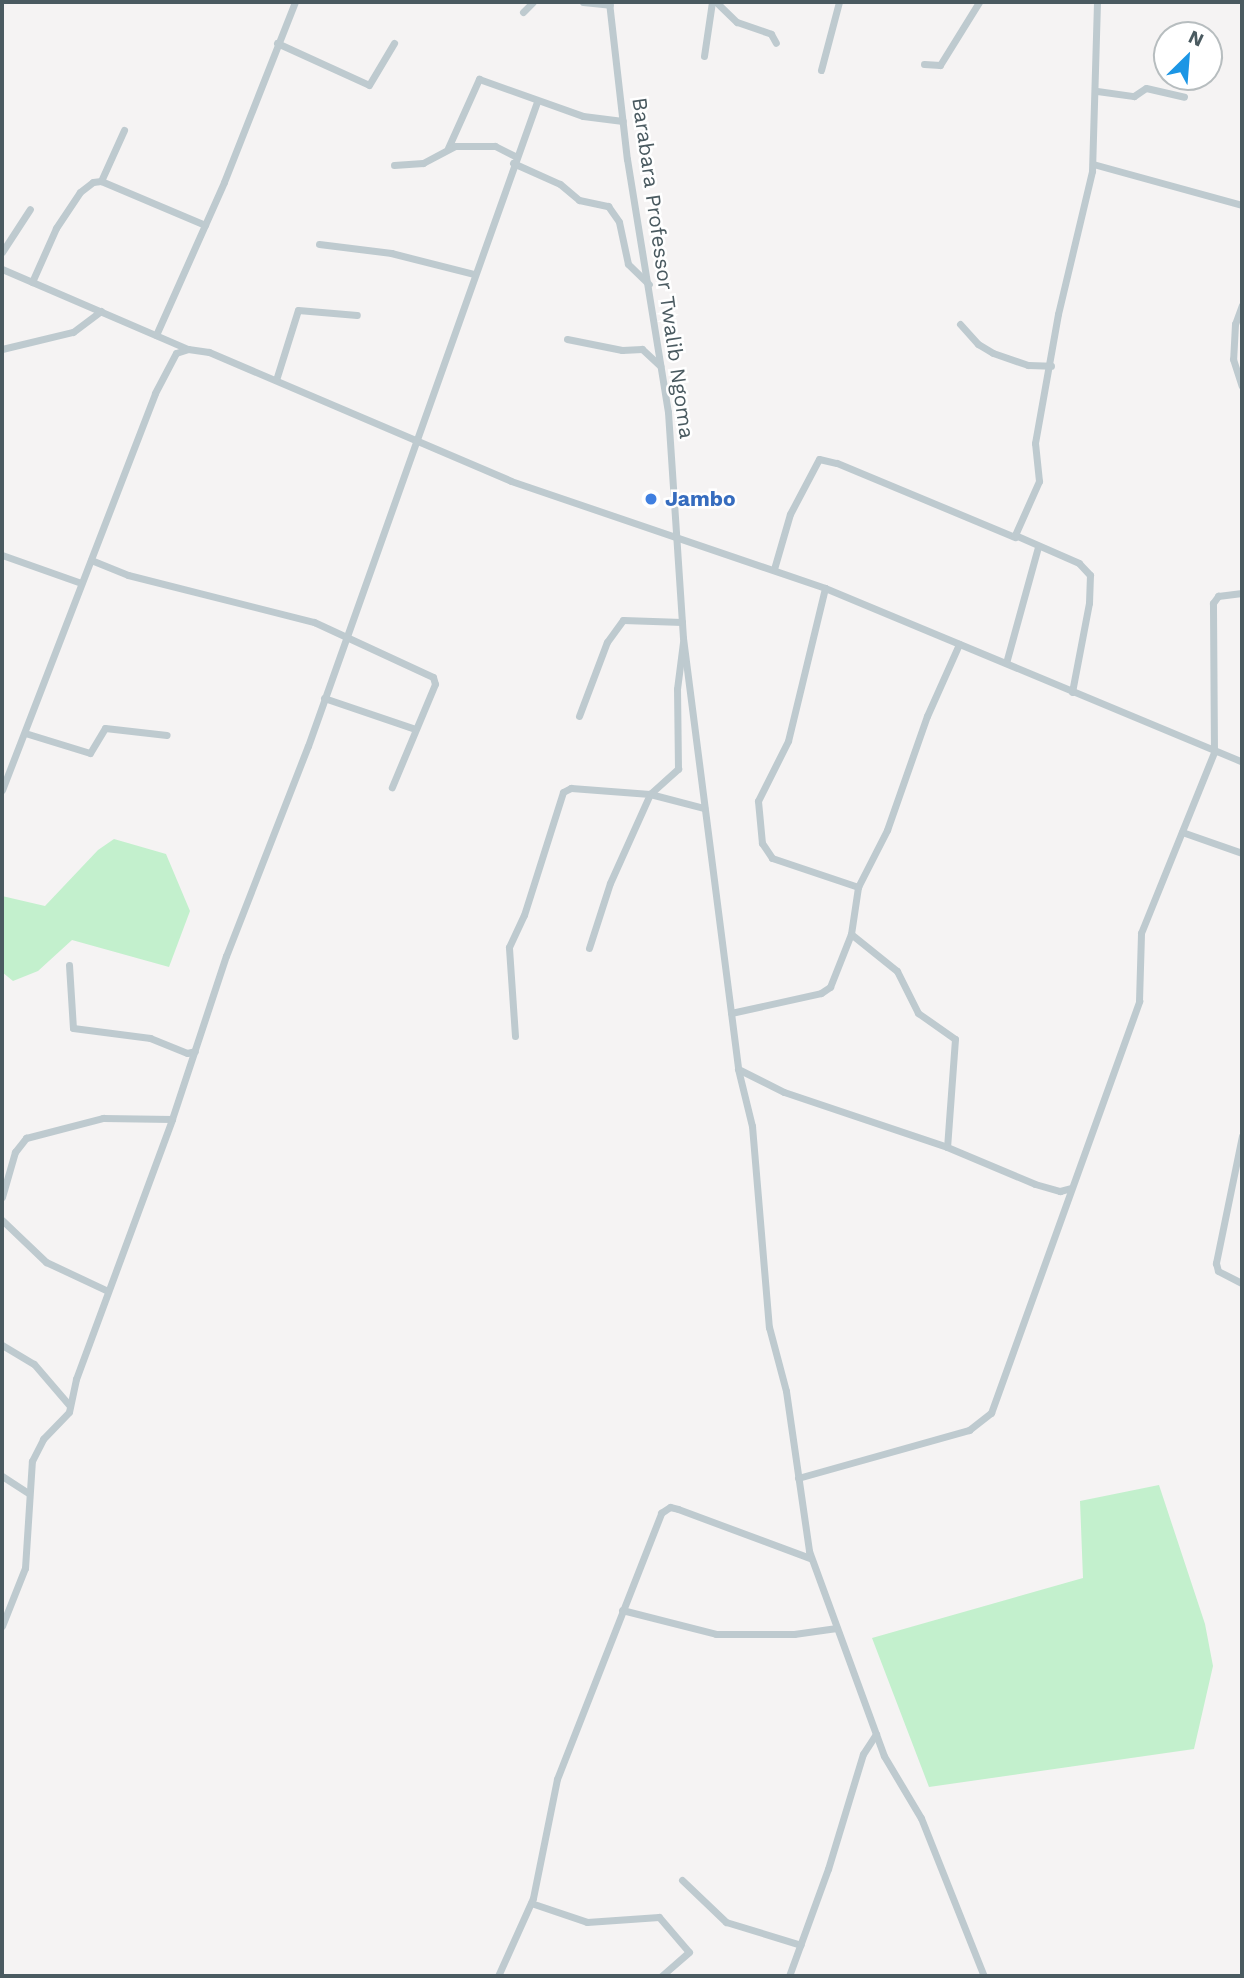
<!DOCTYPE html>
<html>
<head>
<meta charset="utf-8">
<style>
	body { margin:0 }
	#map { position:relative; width:1244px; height:1978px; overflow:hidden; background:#f5f3f3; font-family:"Work Sans",sans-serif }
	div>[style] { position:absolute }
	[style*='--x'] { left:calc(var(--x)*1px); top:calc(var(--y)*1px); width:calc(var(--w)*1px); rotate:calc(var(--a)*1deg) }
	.green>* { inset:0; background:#c3f0cd }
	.minor>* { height:7px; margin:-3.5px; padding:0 3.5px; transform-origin:3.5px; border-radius:3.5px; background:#becacf }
	.dots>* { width:19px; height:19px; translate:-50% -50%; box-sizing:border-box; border:4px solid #fff; border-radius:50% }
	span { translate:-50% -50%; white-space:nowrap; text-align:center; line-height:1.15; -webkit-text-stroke:5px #fff; paint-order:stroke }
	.street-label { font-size:21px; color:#4a5a60 }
	.shop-label { font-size:21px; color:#366cbe; font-weight:700 }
	.left { translate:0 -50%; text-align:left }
	.frame { position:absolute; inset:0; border:4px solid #4a5a60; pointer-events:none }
	.north { position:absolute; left:1153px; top:21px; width:70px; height:70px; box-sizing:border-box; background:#fff; border:2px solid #b7bdbf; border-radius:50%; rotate:25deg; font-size:19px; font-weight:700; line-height:28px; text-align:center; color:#4a5a60 }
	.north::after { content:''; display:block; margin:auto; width:24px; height:32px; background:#1c96e5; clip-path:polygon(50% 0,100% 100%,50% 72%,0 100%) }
</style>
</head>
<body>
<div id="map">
	<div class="green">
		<div style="clip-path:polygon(114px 839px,166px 854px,190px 911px,169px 967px,72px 940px,38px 971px,13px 981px,2px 972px,2px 896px,45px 906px,98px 850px)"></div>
		<div style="clip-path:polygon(1159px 1485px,1205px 1624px,1213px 1666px,1194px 1749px,929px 1787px,872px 1638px,1083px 1578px,1080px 1501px)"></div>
	</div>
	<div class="minor">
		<div style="--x:583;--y:2;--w:27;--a:6"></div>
		<div style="--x:609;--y:2;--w:158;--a:83.5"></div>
		<div style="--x:627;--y:159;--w:256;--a:80.8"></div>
		<div style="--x:668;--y:412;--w:226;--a:86.2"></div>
		<div style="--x:683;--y:638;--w:434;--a:82.7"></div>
		<div style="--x:738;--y:1069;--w:59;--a:76.2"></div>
		<div style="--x:752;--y:1126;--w:202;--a:85.2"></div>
		<div style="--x:769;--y:1327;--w:66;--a:75.1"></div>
		<div style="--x:786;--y:1391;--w:162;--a:81.8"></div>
		<div style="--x:809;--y:1551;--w:218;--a:69.9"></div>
		<div style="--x:884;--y:1756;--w:72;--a:59.2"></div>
		<div style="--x:921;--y:1818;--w:170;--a:68.3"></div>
		<div style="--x:716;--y:2;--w:29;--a:44"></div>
		<div style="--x:737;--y:22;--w:36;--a:19"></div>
		<div style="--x:771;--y:34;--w:10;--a:61"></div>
		<div style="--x:523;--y:12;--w:14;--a:-45"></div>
		<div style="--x:277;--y:43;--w:101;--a:24.5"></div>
		<div style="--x:369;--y:85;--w:49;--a:-59.2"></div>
		<div style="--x:704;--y:56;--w:55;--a:-81.6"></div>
		<div style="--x:924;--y:64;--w:16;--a:4"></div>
		<div style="--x:940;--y:65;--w:74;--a:-58.2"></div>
		<div style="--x:821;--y:70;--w:70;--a:-75.2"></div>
		<div style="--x:1097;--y:91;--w:37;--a:8"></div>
		<div style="--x:1134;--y:96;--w:14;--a:-34"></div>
		<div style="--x:1146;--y:88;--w:39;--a:13"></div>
		<div style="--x:448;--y:148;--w:76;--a:-65.8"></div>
		<div style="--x:479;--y:79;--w:110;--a:19.6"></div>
		<div style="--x:583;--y:116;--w:40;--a:7.1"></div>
		<div style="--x:513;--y:163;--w:51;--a:24.1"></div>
		<div style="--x:560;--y:184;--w:25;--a:40"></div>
		<div style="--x:579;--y:200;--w:30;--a:12"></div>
		<div style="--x:608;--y:206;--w:19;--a:55"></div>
		<div style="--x:619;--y:222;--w:43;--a:77.9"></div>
		<div style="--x:628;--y:264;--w:29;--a:44"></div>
		<div style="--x:1093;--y:164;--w:155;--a:15.4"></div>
		<div style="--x:394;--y:165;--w:29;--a:-4"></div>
		<div style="--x:423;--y:163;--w:36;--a:-28"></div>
		<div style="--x:455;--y:146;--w:40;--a:0"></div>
		<div style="--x:495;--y:146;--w:22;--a:27"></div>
		<div style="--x:101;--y:181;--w:56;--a:-65.7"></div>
		<div style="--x:319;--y:244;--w:73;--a:7.1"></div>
		<div style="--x:391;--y:253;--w:86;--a:14.2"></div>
		<div style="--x:2;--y:252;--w:51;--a:-56.9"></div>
		<div style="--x:2;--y:269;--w:202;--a:23.3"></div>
		<div style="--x:32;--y:282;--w:59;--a:-66"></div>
		<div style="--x:56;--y:228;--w:43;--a:-56.3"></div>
		<div style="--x:80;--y:192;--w:16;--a:-38"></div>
		<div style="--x:93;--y:182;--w:8;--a:-7"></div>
		<div style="--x:101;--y:181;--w:113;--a:22.9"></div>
		<div style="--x:1242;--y:305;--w:20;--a:110"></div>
		<div style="--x:1235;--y:324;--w:35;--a:93"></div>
		<div style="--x:1233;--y:359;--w:28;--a:72"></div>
		<div style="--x:960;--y:324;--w:27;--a:48"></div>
		<div style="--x:978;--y:344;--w:17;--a:31"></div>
		<div style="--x:993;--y:353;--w:37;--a:19"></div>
		<div style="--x:1028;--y:365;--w:23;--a:2"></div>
		<div style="--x:156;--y:335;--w:167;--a:-66"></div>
		<div style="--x:224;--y:182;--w:193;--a:-68.5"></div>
		<div style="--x:567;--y:339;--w:56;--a:11.3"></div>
		<div style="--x:622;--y:350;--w:20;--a:-3"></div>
		<div style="--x:642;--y:349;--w:25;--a:43"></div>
		<div style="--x:2;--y:349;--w:73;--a:-13.5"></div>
		<div style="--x:73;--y:332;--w:35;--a:-37"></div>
		<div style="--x:276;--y:380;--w:73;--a:-72.6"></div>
		<div style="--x:298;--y:310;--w:59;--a:4.8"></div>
		<div style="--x:2;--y:555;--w:84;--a:19.5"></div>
		<div style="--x:91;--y:560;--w:40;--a:22"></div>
		<div style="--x:128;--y:575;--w:192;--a:14.2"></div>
		<div style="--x:314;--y:622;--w:131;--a:24.8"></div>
		<div style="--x:433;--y:677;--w:7;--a:74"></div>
		<div style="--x:435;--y:684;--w:112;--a:112.7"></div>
		<div style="--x:774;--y:569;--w:57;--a:-73.8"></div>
		<div style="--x:790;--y:514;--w:62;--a:-62.2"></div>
		<div style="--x:819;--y:459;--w:18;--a:13"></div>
		<div style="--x:837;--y:463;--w:193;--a:22.6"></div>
		<div style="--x:825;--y:588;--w:157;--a:103.6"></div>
		<div style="--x:788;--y:741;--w:67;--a:116.6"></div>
		<div style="--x:758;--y:801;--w:42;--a:84.6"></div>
		<div style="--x:762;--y:843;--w:18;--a:56"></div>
		<div style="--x:772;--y:858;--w:91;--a:18.6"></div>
		<div style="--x:1006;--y:663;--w:120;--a:-74.6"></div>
		<div style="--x:1072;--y:692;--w:91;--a:-79.2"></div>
		<div style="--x:1089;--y:603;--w:28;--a:-88"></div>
		<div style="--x:1090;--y:575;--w:16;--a:-133"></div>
		<div style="--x:1079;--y:563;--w:70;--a:-156.4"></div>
		<div style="--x:1015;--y:535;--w:59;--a:-66"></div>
		<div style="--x:1039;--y:481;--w:38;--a:-96"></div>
		<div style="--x:1035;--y:443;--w:131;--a:-79.9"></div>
		<div style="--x:1058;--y:314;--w:147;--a:-76.6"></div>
		<div style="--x:1092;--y:171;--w:169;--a:-88.3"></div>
		<div style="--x:324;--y:698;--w:96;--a:18.8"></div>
		<div style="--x:579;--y:716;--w:79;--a:-69.3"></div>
		<div style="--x:607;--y:642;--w:27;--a:-54"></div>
		<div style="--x:623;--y:620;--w:59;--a:1.9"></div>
		<div style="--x:25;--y:733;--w:68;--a:17.1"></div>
		<div style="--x:90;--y:753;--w:29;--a:-59"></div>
		<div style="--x:105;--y:728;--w:62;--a:6.4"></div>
		<div style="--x:2;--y:790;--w:425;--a:-68.9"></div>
		<div style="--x:155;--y:393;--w:45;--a:-62.3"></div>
		<div style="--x:176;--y:353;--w:13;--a:-18"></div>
		<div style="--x:188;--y:349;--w:21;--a:8"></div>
		<div style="--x:209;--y:352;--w:328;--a:23.1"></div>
		<div style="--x:511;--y:481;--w:332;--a:18.8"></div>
		<div style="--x:825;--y:588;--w:452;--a:22.6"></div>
		<div style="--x:1182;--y:832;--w:64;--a:19.3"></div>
		<div style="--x:851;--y:934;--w:59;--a:38.8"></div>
		<div style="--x:897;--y:971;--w:47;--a:63.4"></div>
		<div style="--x:918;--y:1013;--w:45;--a:35.1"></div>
		<div style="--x:955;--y:1039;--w:108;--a:94.2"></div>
		<div style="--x:589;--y:948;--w:68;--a:-72.1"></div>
		<div style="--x:610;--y:883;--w:98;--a:-65.8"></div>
		<div style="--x:650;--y:794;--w:38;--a:-42"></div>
		<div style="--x:678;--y:769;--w:80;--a:-90.7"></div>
		<div style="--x:677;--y:689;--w:47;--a:-82.7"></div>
		<div style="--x:69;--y:965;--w:63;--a:86.4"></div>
		<div style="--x:73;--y:1028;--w:78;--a:7.4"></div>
		<div style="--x:150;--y:1038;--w:40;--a:22"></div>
		<div style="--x:187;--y:1053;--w:8;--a:-14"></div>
		<div style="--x:731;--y:1013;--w:92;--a:-12.5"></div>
		<div style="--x:821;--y:993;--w:11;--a:-34"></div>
		<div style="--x:830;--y:987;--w:57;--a:-68.4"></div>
		<div style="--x:851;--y:934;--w:48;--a:-81.5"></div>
		<div style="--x:858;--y:887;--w:64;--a:-63"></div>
		<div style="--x:887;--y:830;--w:121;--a:-70.7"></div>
		<div style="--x:927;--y:716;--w:79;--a:-66"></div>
		<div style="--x:515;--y:1036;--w:89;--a:-93.9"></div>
		<div style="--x:509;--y:947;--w:35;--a:-65"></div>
		<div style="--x:524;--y:915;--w:129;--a:-72.4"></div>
		<div style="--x:563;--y:792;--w:9;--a:-27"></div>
		<div style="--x:571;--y:788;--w:79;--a:4.3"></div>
		<div style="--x:650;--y:794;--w:56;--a:14.5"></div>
		<div style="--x:738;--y:1069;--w:51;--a:26.6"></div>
		<div style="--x:784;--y:1092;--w:172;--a:18.6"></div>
		<div style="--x:947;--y:1147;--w:95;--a:22.8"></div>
		<div style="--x:1035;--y:1184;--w:26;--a:16"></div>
		<div style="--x:1060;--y:1191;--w:11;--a:-15"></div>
		<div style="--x:1242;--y:1136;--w:130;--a:101.6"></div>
		<div style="--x:1216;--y:1263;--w:8;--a:76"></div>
		<div style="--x:1218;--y:1271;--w:27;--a:27"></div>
		<div style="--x:2;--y:1197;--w:47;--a:-73.9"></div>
		<div style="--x:15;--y:1152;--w:18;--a:-52"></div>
		<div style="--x:26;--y:1138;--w:80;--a:-14.6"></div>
		<div style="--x:103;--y:1118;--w:69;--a:0.8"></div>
		<div style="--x:2;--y:1220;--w:61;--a:43.7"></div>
		<div style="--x:46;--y:1262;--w:68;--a:25.1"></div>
		<div style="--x:2;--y:1345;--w:37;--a:31"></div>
		<div style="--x:34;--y:1364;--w:55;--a:49.4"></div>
		<div style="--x:2;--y:1476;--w:31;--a:33"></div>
		<div style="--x:798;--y:1478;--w:178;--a:-15.7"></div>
		<div style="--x:969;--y:1430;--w:28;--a:-38"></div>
		<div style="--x:991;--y:1413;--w:438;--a:-70.2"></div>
		<div style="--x:1139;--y:1001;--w:68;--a:-88.3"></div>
		<div style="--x:1141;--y:933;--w:195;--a:-68"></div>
		<div style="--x:1214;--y:752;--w:149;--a:-90.4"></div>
		<div style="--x:1213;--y:603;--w:9;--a:-54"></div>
		<div style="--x:1218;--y:596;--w:24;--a:-7"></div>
		<div style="--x:622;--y:1610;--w:97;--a:14.3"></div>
		<div style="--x:716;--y:1634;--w:78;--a:0"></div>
		<div style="--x:794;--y:1634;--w:43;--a:-7.9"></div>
		<div style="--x:2;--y:1626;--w:62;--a:-68.4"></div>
		<div style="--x:25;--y:1568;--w:107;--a:-86.3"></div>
		<div style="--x:32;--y:1461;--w:25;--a:-63"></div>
		<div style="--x:43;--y:1439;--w:37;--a:-46"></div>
		<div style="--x:69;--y:1412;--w:34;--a:-78"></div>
		<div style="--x:76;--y:1379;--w:277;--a:-69.7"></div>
		<div style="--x:172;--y:1119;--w:172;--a:-71.7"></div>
		<div style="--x:226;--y:956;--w:225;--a:-68.7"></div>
		<div style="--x:308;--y:746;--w:684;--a:-70.43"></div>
		<div style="--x:682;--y:1880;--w:61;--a:43.7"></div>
		<div style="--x:726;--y:1922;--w:78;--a:17"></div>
		<div style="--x:531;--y:1903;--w:59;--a:18.7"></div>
		<div style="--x:587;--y:1922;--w:72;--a:-4"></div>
		<div style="--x:659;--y:1917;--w:46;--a:49.4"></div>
		<div style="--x:689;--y:1952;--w:37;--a:139"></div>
		<div style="--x:498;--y:1976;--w:85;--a:-65.8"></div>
		<div style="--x:533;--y:1898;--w:121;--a:-78.6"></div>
		<div style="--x:557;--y:1779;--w:286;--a:-68.6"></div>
		<div style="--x:661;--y:1513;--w:11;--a:-34"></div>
		<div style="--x:670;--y:1507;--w:8;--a:14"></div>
		<div style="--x:678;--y:1509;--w:141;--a:20.4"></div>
		<div style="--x:789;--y:1976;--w:114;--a:-70"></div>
		<div style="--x:828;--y:1869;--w:120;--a:-73.1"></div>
		<div style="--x:863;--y:1754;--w:24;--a:-57"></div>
	</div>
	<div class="dots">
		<div style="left:651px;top:499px;background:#3f7fe0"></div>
	</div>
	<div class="street-label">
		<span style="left:663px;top:268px;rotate:82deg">Barabara Professor Twalib Ngoma</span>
	</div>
	<div class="shop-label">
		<span class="left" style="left:665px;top:499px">Jambo</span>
	</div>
	<div class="frame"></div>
	<div class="north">N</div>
</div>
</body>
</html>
